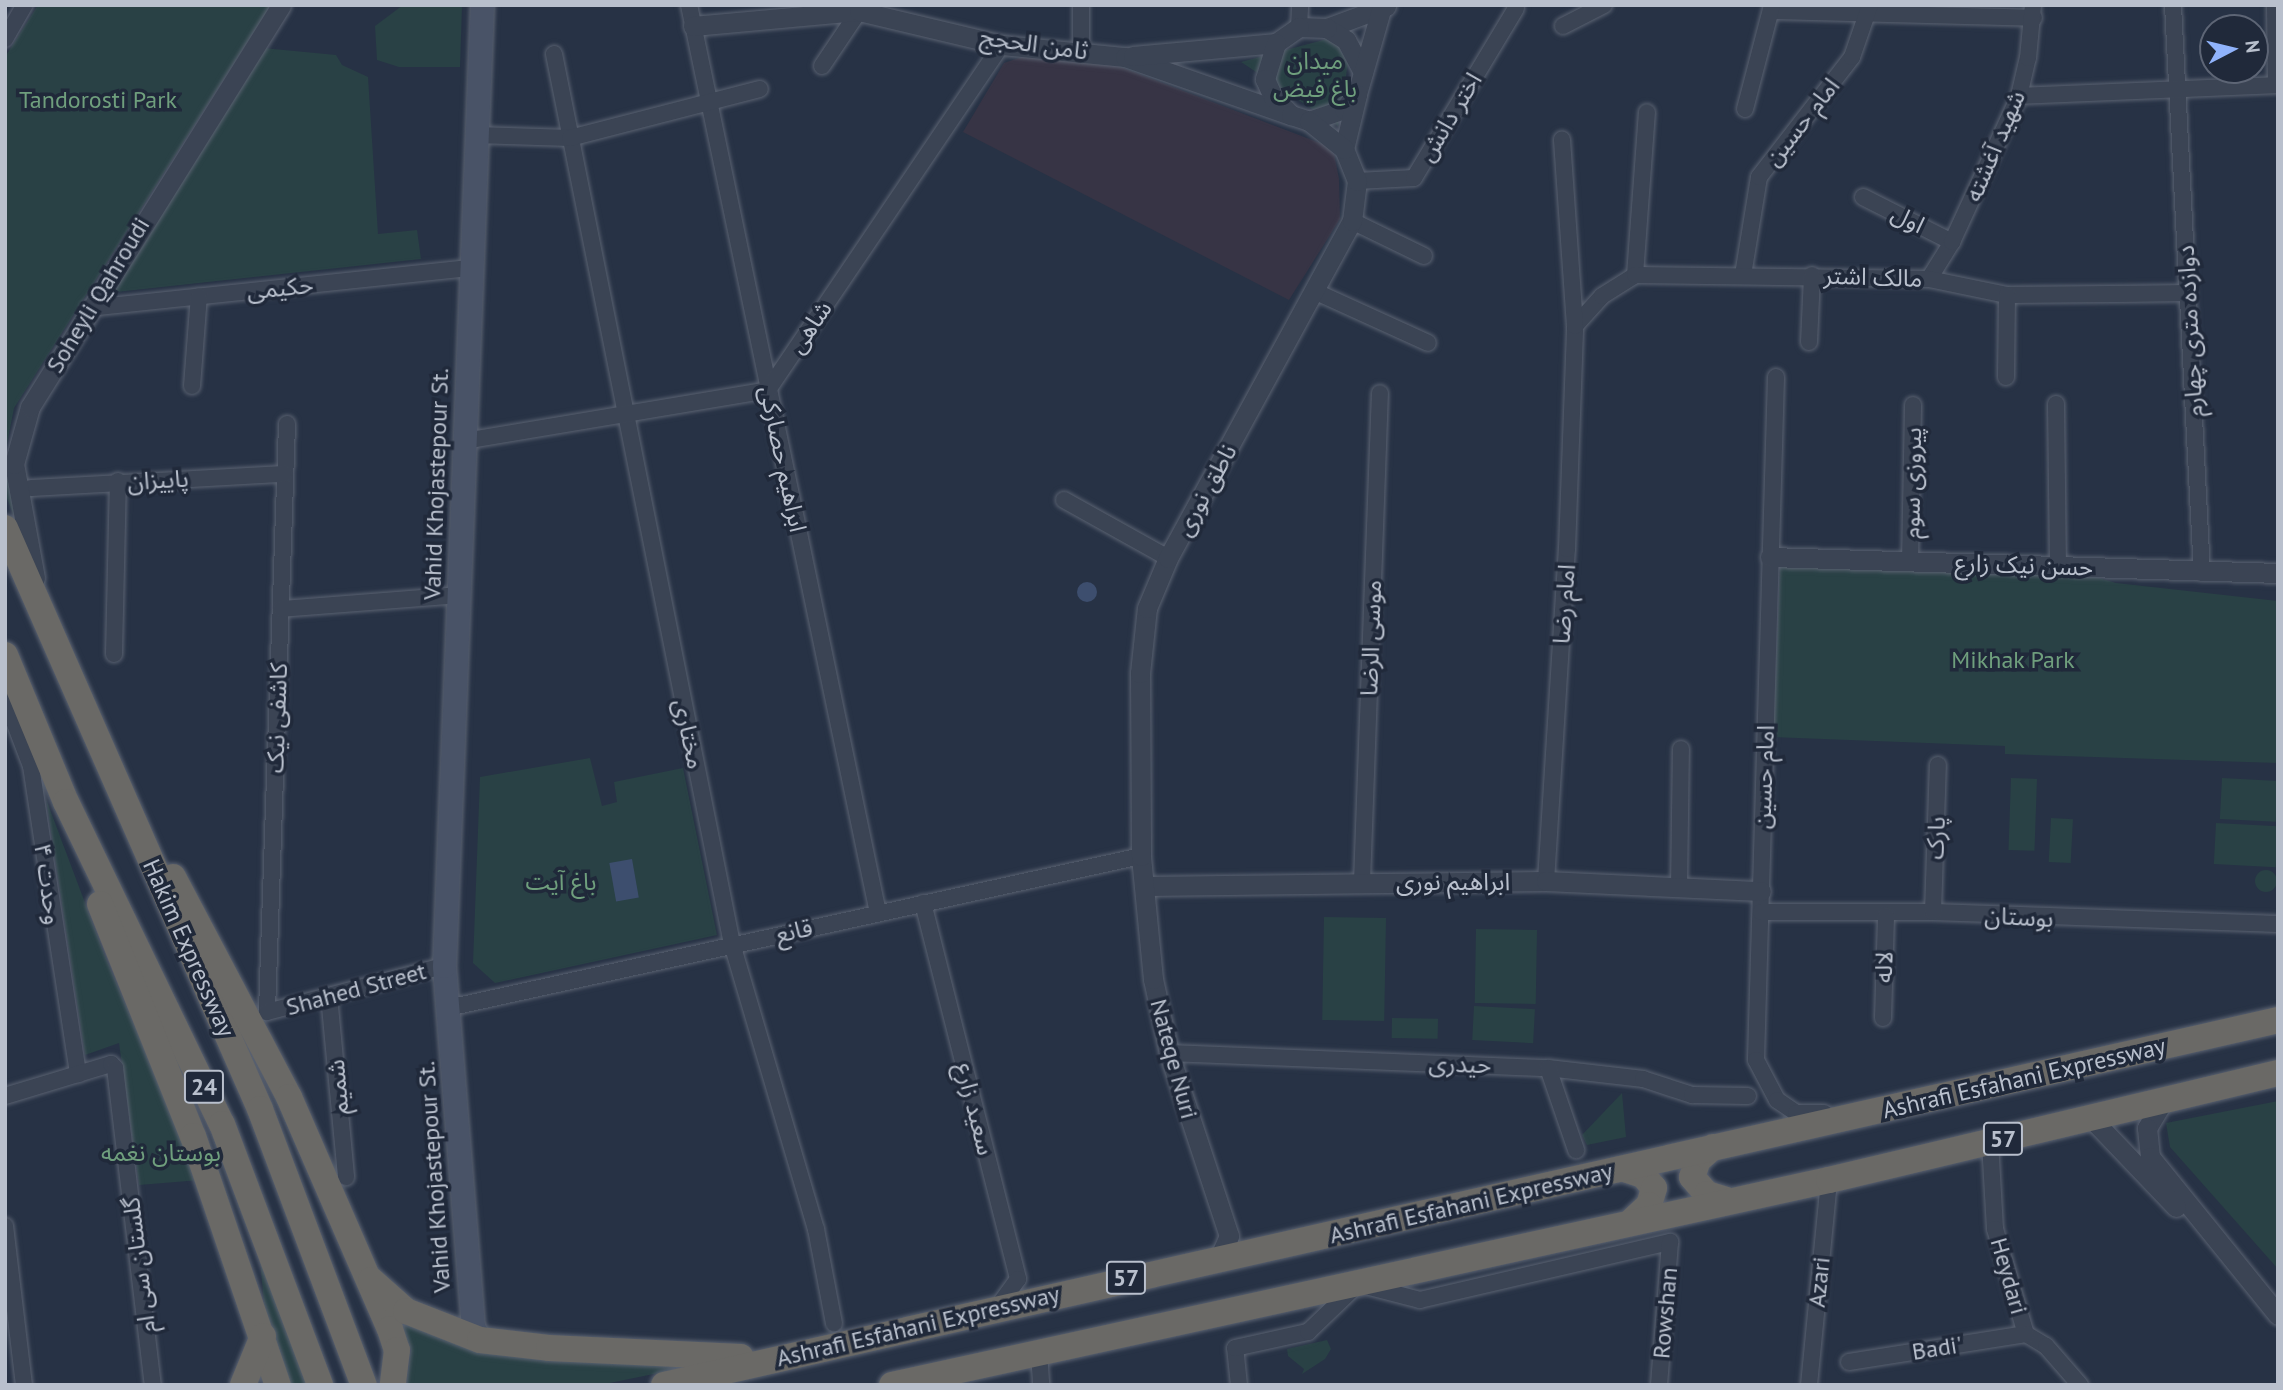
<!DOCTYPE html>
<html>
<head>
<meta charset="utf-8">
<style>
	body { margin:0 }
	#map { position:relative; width:2283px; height:1390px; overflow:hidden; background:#273245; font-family:"PT Sans","Noto Sans Arabic",sans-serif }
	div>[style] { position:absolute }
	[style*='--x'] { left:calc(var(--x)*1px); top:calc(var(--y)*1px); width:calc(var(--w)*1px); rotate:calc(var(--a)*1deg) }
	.medical>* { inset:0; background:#373445 }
	.green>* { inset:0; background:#294145; transform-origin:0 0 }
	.round { border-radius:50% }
	.water>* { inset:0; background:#3d4e6e; transform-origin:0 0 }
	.roads { filter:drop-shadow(0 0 2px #5a6271) drop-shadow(0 0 2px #5a6271) }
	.minor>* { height:16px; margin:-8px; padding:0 8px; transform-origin:8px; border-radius:8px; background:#3b4454 }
	.tertiary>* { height:19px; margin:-9.5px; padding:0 9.5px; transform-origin:9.5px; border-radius:9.5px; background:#3b4454 }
	.secondary>* { height:23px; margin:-11.5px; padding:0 11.5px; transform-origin:11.5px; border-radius:11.5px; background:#495367 }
	.trunk>* { height:26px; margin:-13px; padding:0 13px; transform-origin:13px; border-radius:13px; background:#6a6966 }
	span { translate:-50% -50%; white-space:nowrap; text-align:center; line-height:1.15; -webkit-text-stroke:7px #20293a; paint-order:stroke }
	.shield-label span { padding:2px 5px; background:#20293a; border:2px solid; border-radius:5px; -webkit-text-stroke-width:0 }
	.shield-label { font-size:23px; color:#b9c0cd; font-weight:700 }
	.street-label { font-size:24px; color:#b9c0cd }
	.park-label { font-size:24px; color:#6f9f7d }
	.frame { position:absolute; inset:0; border:7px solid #b9c0cd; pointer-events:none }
	.north { position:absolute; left:2199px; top:14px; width:70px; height:70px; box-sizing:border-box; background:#20293a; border:2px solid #5d6575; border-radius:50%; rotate:83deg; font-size:19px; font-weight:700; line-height:28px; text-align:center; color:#b9c0cd }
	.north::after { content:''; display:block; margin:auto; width:24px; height:32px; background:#90b3fb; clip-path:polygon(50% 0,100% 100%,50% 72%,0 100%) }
</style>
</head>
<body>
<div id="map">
	<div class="medical">
		<div style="clip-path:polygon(1039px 51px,1084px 53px,1333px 148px,1339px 179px,1340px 219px,1289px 300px,963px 132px,1004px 63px)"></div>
	</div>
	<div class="green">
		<div style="clip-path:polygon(38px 5px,271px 5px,14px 408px,6px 449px,19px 529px,5px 493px,5px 57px)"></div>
		<div style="clip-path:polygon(403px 5px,462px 5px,460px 67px,399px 67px,377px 60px,375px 26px)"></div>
		<div style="clip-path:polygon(1353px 32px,1338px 126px,1241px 62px)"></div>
		<div style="clip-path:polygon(263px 48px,336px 55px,342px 65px,368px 77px,378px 234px,417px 230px,421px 259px,107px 293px)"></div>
		<div style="clip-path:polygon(1780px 566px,2089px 575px,2116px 583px,2278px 601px,2278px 763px,2005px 754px,2005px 746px,1773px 737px)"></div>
		<div style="clip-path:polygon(590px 758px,602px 806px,617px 802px,614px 782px,683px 768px,717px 935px,495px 983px,473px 963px,480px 777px)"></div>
		<div style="left:2011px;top:778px;width:26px;height:72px;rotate:2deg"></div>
		<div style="left:2222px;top:778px;width:56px;height:41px;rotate:3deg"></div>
		<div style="clip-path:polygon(46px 799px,105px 956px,200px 1180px,139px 1185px,119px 1043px,85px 1055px)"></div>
		<div style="left:2051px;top:818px;width:22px;height:44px;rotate:3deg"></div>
		<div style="left:2216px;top:823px;width:62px;height:41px;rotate:3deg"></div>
		<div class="round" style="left:2255px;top:870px;width:22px;height:22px"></div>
		<div style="left:1386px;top:918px;width:103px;height:62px;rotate:91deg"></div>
		<div style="left:1537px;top:930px;width:74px;height:61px;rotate:91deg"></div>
		<div style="left:1474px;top:1006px;width:61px;height:34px;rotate:3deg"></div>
		<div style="left:1392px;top:1018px;width:46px;height:20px;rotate:1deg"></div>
		<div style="clip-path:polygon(1622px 1093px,1626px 1137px,1587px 1145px,1582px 1135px)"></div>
		<div style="clip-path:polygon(2278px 1101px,2278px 1269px,2170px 1147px,2166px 1123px)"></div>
		<div style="clip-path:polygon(259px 1249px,307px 1385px,286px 1385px,264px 1303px)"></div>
		<div style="clip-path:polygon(401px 1323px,712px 1362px,600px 1385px,406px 1385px,411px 1350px)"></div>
		<div style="clip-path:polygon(1327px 1340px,1331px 1349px,1325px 1359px,1302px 1374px,1304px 1369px,1288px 1356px,1287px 1349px)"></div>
	</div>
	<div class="water">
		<div class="round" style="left:1077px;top:582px;width:20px;height:20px"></div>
		<div style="left:632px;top:859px;width:39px;height:23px;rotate:80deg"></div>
	</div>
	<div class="roads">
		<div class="minor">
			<div style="--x:689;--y:5;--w:927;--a:78.24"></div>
			<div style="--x:2173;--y:5;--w:569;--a:87.08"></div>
			<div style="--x:2275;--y:5;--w:80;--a:89.3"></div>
			<div style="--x:1772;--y:11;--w:262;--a:1.5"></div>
			<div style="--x:1563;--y:26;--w:46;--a:-27.1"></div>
			<div style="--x:1299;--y:27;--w:22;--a:-87"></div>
			<div style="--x:5;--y:39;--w:39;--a:-60"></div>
			<div style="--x:1081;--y:50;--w:45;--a:-90"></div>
			<div style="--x:554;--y:54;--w:908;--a:78.69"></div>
			<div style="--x:732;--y:944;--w:297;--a:73.6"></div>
			<div style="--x:816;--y:1229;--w:96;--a:79.2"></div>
			<div style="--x:822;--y:66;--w:66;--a:-56.1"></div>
			<div style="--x:2019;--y:96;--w:259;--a:-2.4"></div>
			<div style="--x:1745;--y:109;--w:107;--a:-75.4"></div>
			<div style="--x:476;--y:135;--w:94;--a:1.8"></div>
			<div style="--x:570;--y:138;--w:196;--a:-14.5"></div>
			<div style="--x:1357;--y:181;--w:57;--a:-3"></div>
			<div style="--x:1414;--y:178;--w:198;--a:-59"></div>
			<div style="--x:1863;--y:197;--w:100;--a:26.8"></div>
			<div style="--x:1352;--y:221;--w:80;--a:25.9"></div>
			<div style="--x:1635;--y:275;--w:163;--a:-85.8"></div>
			<div style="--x:1743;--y:275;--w:99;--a:-80.7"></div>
			<div style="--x:1759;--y:177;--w:152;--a:-52.2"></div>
			<div style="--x:1852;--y:57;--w:55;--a:-70.9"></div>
			<div style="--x:1929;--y:279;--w:44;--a:-58.1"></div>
			<div style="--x:1952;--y:242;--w:161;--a:-65.3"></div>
			<div style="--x:2019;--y:96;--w:39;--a:-77"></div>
			<div style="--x:2028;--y:58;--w:53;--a:-84.6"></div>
			<div style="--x:1314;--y:291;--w:125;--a:24.5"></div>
			<div style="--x:89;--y:308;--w:384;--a:-6"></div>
			<div style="--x:1575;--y:326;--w:40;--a:-48"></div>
			<div style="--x:1602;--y:296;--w:39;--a:-32"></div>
			<div style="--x:1635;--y:275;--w:294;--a:0.8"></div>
			<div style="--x:1929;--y:279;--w:80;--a:11.6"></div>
			<div style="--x:2007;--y:295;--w:181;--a:-0.6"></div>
			<div style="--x:1809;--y:342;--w:67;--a:-87.4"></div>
			<div style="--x:1776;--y:377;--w:683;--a:91.68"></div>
			<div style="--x:1756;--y:1060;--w:45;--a:62.3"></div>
			<div style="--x:1777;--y:1100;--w:23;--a:34"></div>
			<div style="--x:1796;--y:1113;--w:28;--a:0"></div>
			<div style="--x:2006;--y:377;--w:82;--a:-89.3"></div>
			<div style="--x:192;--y:386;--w:90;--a:-85.6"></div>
			<div style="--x:2056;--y:404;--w:162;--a:89.3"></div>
			<div style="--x:287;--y:424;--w:588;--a:91.95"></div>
			<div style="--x:267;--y:1012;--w:183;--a:-14.6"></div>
			<div style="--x:464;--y:441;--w:308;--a:-9.5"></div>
			<div style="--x:768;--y:390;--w:417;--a:-55.9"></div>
			<div style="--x:31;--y:488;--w:254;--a:-3.2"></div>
			<div style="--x:1064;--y:500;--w:119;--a:29.1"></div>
			<div style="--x:1910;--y:562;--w:157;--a:-88.9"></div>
			<div style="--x:281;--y:609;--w:178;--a:-4.5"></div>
			<div style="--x:114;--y:654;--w:173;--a:-88.7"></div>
			<div style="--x:5;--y:698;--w:73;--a:69.1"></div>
			<div style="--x:31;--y:766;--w:312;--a:81.3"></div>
			<div style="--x:1546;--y:881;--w:333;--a:-86.4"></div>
			<div style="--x:1567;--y:549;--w:223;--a:-87.9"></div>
			<div style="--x:1575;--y:326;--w:187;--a:-94"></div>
			<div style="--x:1362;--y:882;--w:489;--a:-87.9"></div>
			<div style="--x:1679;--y:887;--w:138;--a:-89.2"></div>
			<div style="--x:923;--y:903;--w:388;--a:75.8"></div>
			<div style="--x:1018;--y:1279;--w:37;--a:126"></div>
			<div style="--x:1761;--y:912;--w:172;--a:0"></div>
			<div style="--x:1933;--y:912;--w:345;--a:2"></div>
			<div style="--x:1933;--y:912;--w:147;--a:-88.1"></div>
			<div style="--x:329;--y:996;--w:182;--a:84.6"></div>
			<div style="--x:448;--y:1008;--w:709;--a:-12.37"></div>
			<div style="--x:1883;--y:1018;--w:103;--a:-88.3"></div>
			<div style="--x:1169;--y:1053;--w:379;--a:2.3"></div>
			<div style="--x:1548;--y:1068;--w:96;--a:6.6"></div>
			<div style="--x:1643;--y:1079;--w:52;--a:18.1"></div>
			<div style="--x:1692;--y:1095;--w:56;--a:1"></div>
			<div style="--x:1548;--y:1068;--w:87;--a:71.1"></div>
			<div style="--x:5;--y:1096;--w:111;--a:-16.8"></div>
			<div style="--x:111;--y:1064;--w:6;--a:45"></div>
			<div style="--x:115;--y:1068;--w:319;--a:83.2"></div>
			<div style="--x:1990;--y:1142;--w:87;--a:86.7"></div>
			<div style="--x:1995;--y:1229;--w:109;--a:73.6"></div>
			<div style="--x:2026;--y:1334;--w:23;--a:31"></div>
			<div style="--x:2046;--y:1346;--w:52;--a:48.9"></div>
			<div style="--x:5;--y:1226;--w:160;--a:83.2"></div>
			<div style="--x:1039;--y:1353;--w:32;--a:86"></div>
			<div style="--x:1849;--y:1362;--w:179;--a:-9"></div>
			<div style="--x:1239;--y:1385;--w:37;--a:-96"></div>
			<div style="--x:1235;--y:1348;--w:75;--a:-12.4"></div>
			<div style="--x:1308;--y:1332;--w:69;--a:-43.8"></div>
			<div style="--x:1358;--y:1284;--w:64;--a:14.5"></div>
			<div style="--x:1420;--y:1300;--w:257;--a:-13.1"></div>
			<div style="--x:1670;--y:1242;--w:143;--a:94.4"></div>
			<div style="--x:1809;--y:1385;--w:206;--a:-84.4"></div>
		</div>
		<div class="tertiary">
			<div style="--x:693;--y:26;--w:167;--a:-5.2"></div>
			<div style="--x:859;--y:11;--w:147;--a:13.4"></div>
			<div style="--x:1002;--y:45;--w:124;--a:5.6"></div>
			<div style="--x:1125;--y:57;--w:176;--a:19.3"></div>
			<div style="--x:1327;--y:28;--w:63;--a:-20.4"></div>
			<div style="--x:1133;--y:56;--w:144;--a:-5.2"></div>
			<div style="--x:1363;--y:72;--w:36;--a:-118"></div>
			<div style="--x:1346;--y:40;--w:22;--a:-148"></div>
			<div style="--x:1327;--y:28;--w:28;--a:-178"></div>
			<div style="--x:1299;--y:27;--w:28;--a:145"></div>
			<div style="--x:1276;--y:43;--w:38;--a:107"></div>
			<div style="--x:1265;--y:79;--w:20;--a:66"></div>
			<div style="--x:1273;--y:97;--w:25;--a:45"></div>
			<div style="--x:1291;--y:115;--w:19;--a:18"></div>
			<div style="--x:1309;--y:121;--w:37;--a:-19"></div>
			<div style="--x:1344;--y:109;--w:20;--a:-49"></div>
			<div style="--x:1357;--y:94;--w:87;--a:-74.1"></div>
			<div style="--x:1344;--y:149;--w:56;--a:-76.5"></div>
			<div style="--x:1770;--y:557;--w:508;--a:1.8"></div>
			<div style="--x:35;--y:578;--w:116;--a:-100.4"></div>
			<div style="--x:14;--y:464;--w:59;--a:-74.3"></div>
			<div style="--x:30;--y:407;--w:474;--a:-58"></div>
			<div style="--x:1146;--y:886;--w:400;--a:-0.7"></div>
			<div style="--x:1546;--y:881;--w:215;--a:2.7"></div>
			<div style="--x:2165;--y:1098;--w:35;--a:121"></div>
			<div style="--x:2147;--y:1128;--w:29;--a:84"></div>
			<div style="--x:2150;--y:1157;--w:203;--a:51"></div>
			<div style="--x:2091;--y:1118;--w:123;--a:46.3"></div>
			<div style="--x:1220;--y:1256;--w:22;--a:-66"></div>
			<div style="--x:1229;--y:1236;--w:193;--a:-108.2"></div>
			<div style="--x:1169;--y:1053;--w:76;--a:-102.2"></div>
			<div style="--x:1153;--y:979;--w:124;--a:-95.6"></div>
			<div style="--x:1141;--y:856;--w:183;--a:-90.3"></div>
			<div style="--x:1140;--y:673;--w:65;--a:-83.9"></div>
			<div style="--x:1147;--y:608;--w:54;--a:-67.2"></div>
			<div style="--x:1168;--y:558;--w:384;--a:-61.4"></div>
			<div style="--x:1352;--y:221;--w:40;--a:-82.9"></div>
			<div style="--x:1357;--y:181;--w:35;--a:-112"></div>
			<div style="--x:1344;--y:149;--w:45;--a:-141.3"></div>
		</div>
		<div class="secondary">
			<div style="--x:480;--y:1340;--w:15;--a:-118"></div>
			<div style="--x:473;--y:1327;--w:362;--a:-94.6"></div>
			<div style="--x:444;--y:966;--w:962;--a:-87.74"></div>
		</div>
		<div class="trunk">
			<div style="--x:5;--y:528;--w:634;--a:66.3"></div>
			<div style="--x:260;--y:1109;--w:295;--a:69.4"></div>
			<div style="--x:5;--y:655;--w:159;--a:67.5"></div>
			<div style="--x:66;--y:802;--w:358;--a:64.2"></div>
			<div style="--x:222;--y:1124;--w:279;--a:69.4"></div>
			<div style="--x:173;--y:877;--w:249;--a:62.2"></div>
			<div style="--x:289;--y:1097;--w:253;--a:66.5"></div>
			<div style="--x:390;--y:1329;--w:22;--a:72"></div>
			<div style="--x:397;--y:1350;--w:35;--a:97"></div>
			<div style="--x:100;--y:904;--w:250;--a:68.2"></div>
			<div style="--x:193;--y:1136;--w:263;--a:71.2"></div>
			<div style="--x:1713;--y:1147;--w:20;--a:139"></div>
			<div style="--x:1698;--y:1160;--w:18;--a:109"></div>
			<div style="--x:1692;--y:1177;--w:23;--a:49"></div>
			<div style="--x:1707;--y:1194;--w:21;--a:17"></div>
			<div style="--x:1624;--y:1169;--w:20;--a:18"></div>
			<div style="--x:1643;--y:1175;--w:17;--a:50"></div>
			<div style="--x:1654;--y:1188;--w:18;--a:106"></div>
			<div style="--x:1649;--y:1205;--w:22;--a:137"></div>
			<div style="--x:371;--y:1280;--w:47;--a:41.5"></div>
			<div style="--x:406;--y:1311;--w:79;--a:21.4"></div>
			<div style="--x:480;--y:1340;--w:69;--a:6.6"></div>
			<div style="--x:549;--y:1348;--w:192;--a:2.7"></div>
			<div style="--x:243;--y:1385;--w:53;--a:-67.8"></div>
			<div style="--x:664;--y:1385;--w:1655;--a:-12.74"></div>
			<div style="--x:892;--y:1385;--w:959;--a:-12.34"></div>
			<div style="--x:1829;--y:1180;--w:462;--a:-13.4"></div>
		</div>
	</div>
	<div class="shield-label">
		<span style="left:204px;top:1087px">24</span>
		<span style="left:2003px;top:1139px">57</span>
		<span style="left:1126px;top:1278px">57</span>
	</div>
	<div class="street-label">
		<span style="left:1034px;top:44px;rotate:8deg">ثامن الحجج</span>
		<span style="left:1450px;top:117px;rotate:-59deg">اختر دانش</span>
		<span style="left:1802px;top:122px;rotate:-52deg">امام حسین</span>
		<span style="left:1995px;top:146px;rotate:-67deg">شهید آغشته</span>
		<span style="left:1908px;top:219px;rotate:27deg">اول</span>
		<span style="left:1873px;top:277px;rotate:2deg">مالک اشتر</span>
		<span style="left:280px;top:288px;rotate:-6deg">حکیمی</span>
		<span style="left:98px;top:295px;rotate:-59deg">Soheyli Qahroudi</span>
		<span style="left:810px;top:327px;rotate:-56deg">شاهی</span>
		<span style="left:2190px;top:331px;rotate:-93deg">دوازده متری چهارم</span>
		<span style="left:783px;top:459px;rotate:78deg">ابراهیم حصارکی</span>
		<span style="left:158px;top:480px;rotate:-3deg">پاییزان</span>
		<span style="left:1912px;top:483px;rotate:-89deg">پیروزی سوم</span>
		<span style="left:436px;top:484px;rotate:-88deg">Vahid Khojastepour St.</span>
		<span style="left:1206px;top:490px;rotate:-61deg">ناطق نوری</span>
		<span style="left:2024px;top:565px;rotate:2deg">حسن نیک زارع</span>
		<span style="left:1564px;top:604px;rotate:-86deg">امام رضا</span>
		<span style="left:1371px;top:638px;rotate:-88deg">موسی الرضا</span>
		<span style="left:277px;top:718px;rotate:-88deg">کاشفی نیک</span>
		<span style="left:689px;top:734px;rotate:78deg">مختاری</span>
		<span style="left:1764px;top:777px;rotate:-88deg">امام حسین</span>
		<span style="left:1936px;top:838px;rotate:-88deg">پارک</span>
		<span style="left:1453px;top:882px">ابراهیم نوری</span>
		<span style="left:48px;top:884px;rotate:82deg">وحدت ۴</span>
		<span style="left:2019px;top:917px;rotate:3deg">بوستان</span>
		<span style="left:794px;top:931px;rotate:-12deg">قانع</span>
		<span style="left:189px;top:948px;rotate:66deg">Hakim Expressway</span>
		<span style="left:1884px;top:967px;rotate:-88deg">لاله</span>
		<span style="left:356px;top:989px;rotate:-15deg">Shahed Street</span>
		<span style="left:1174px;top:1059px;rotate:75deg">Nateqe Nuri</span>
		<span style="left:1460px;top:1064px;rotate:2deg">حیدری</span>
		<span style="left:2024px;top:1078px;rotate:-13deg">Ashrafi Esfahani Expressway</span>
		<span style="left:338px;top:1087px;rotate:-95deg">شمیم</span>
		<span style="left:975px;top:1109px;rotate:76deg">سعید زارع</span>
		<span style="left:434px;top:1177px;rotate:-94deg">Vahid Khojastepour St.</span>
		<span style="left:1471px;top:1203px;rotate:-13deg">Ashrafi Esfahani Expressway</span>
		<span style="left:139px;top:1265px;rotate:-97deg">گلستان سی ام</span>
		<span style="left:2009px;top:1276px;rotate:74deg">Heydari</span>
		<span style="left:1819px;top:1282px;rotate:-84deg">Azari</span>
		<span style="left:1665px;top:1313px;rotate:-85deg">Rowshan</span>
		<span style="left:918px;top:1326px;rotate:-13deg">Ashrafi Esfahani Expressway</span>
		<span style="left:1937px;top:1348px;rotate:-9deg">Badi'</span>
	</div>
	<div class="park-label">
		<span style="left:1315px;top:75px">میدان<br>باغ فیض</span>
		<span style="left:98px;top:100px">Tandorosti Park</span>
		<span style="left:2013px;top:660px">Mikhak Park</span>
		<span style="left:561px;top:882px">باغ آیت</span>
		<span style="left:161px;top:1153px">بوستان نغمه</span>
	</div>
	<div class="frame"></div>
	<div class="north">N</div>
</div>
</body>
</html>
